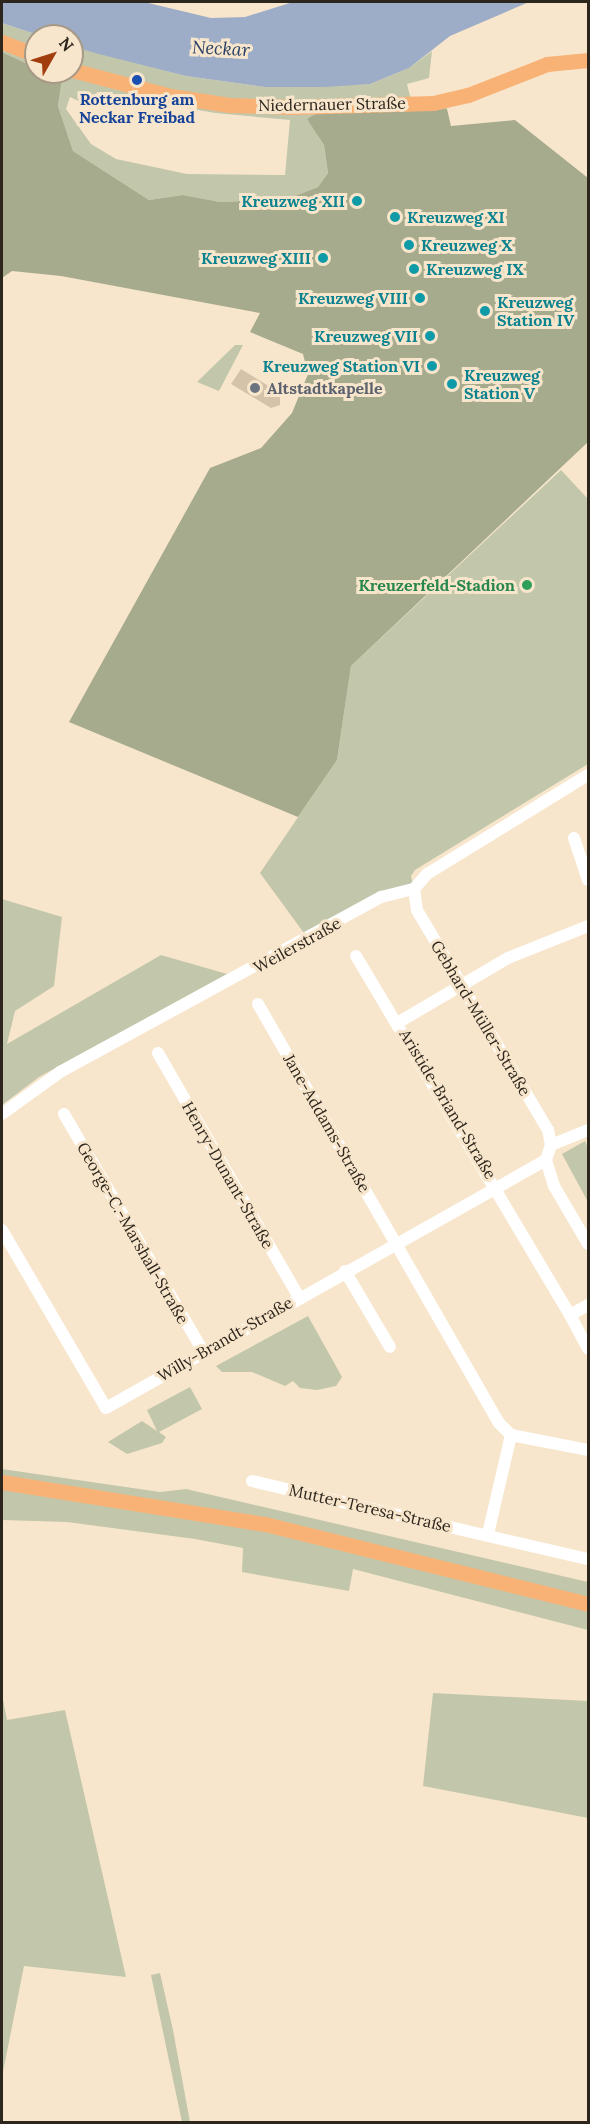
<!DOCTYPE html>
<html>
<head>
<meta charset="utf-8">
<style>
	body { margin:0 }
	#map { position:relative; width:590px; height:2124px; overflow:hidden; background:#f8e6cc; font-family:Lora,serif }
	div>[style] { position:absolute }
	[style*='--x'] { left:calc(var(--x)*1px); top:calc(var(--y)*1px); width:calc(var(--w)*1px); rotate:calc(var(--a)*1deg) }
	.green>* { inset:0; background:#c2c7ab }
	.forest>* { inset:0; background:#a6ab8d }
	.water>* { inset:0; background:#9dadc8 }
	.building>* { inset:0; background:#d4c2a9 }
	.minor>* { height:12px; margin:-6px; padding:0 6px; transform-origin:6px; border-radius:6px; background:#fff }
	.major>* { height:15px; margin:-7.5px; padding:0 7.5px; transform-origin:7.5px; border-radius:7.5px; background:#f8b276 }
	.dots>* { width:16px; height:16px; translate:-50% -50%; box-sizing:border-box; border:3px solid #f8e6cc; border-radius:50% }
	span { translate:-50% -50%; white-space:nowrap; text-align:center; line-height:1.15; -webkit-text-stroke:6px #f8e6cc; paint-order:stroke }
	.transit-label { font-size:16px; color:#164399; font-weight:700 }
	.street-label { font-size:16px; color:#2d261d }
	.culture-label { font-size:16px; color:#0d838f; font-weight:700 }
	.right { translate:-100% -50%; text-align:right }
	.left { translate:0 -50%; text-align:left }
	.worship-label { font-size:16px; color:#5b616d; font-weight:700 }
	.leisure-label { font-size:16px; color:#27864d; font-weight:700 }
	.water-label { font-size:18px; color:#294066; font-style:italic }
	.frame { position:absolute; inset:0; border:3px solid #2d261d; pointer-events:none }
	.north { position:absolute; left:24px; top:24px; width:60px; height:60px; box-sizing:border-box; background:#f8e6cc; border:2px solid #a79986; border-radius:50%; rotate:51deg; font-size:16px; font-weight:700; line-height:24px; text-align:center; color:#2d261d }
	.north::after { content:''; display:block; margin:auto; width:21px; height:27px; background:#a23e0d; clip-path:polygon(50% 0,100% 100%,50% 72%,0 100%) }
</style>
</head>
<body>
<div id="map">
	<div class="green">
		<div style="clip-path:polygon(2px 23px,41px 36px,36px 36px,36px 68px,2px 52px)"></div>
		<div style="clip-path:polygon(evenodd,72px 46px,186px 76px,264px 87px,370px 84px,409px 68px,432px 51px,429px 78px,407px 84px,411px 100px,444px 98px,447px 109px,317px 113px,308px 119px,324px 145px,328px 173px,318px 187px,287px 199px,220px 202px,183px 195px,149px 200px,73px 151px,58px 106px,62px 79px,46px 72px,72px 72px,72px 46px,97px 92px,215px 113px,290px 120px,285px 175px,187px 174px,116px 159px,91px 144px,66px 109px,70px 97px,91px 107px,97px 92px)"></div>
		<div style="clip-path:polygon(235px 345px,243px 345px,219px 391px,197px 382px)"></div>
		<div style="clip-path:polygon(561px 470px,588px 499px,588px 764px,415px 870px,411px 876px,414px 889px,391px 892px,309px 940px,260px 873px,337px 760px,351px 666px)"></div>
		<div style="clip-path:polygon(2px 899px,62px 917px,54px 986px,15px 1011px,7px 1044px,161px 955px,227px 974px,39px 1077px,2px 1105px)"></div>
		<div style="clip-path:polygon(585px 1141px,588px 1148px,588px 1202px,562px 1154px)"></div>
		<div style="clip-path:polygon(308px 1316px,342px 1377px,336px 1386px,317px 1390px,300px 1388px,293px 1381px,285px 1386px,252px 1372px,222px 1372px,216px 1366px)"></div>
		<div style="clip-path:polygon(190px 1387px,202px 1409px,159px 1432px,166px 1437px,162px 1443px,127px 1454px,108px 1442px,142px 1421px,157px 1431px,147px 1410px)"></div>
		<div style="clip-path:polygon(2px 1469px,160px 1492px,186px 1489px,588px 1582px,588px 1630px,353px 1569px,349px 1591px,242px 1572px,243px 1548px,195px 1539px,67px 1522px,2px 1520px)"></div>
		<div style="clip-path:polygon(433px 1693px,588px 1701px,588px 1818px,423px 1786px)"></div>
		<div style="clip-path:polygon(2px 1694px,7px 1720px,65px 1710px,126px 1977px,24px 1966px,2px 2077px)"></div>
		<div style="clip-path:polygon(160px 1973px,173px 2030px,190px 2122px,182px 2122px,151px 1975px)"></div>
	</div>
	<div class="forest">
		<div style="clip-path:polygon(2px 52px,36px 68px,36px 72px,62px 79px,58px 106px,73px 151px,149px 200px,183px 195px,220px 202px,287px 199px,318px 187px,328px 173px,324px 145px,307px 119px,317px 113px,447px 109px,451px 126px,515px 120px,588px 178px,588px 442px,351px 666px,337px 760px,298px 817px,69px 722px,210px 468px,261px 448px,292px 413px,308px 374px,303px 354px,250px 332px,260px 313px,61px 276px,12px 271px,2px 278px)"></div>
	</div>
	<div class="water">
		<div style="clip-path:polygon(2px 2px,144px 2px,211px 18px,245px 17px,293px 2px,529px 2px,450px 36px,409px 68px,370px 84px,325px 87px,264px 87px,186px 76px,95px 53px,72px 46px,72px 36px,41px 36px,2px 23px)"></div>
	</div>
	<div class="building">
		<div style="clip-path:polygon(241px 369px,280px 393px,280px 405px,271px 408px,231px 384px)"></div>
	</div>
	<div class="minor">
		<div style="--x:574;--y:838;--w:44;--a:71.6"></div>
		<div style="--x:414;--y:889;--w:20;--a:-49"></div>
		<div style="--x:427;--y:874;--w:189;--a:-31.6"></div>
		<div style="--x:356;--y:956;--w:418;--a:59.2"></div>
		<div style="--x:570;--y:1315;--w:21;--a:-29"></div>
		<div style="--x:258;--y:1004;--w:483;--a:60.1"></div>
		<div style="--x:499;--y:1423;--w:17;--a:45"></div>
		<div style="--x:399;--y:1022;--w:126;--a:-30.4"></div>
		<div style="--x:508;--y:958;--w:86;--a:-21.8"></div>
		<div style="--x:158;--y:1053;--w:282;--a:60"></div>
		<div style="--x:2;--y:1114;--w:72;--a:-35.9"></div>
		<div style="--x:60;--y:1072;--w:366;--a:-28.6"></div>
		<div style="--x:381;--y:897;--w:34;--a:-14"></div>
		<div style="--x:64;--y:1114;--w:275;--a:59.6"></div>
		<div style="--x:551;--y:1145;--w:40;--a:-22"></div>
		<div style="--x:546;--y:1160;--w:27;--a:73"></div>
		<div style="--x:554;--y:1186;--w:67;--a:59.6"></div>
		<div style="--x:2;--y:1230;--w:206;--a:59.7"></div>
		<div style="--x:106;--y:1408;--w:505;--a:-29.41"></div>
		<div style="--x:546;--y:1160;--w:16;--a:-72"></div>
		<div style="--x:551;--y:1145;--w:15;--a:-101"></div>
		<div style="--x:548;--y:1130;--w:256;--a:-120.8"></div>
		<div style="--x:417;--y:910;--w:21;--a:-98"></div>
		<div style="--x:345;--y:1271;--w:88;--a:59.4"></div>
		<div style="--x:570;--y:1315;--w:38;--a:62"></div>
		<div style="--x:511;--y:1435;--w:78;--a:11"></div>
		<div style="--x:252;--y:1481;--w:345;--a:13.1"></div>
		<div style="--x:488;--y:1534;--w:102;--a:-76.9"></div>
	</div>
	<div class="major">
		<div style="--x:2;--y:42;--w:36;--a:21"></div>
		<div style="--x:72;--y:70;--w:102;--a:14.7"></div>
		<div style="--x:171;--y:96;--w:59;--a:8.8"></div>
		<div style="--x:229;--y:105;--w:64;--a:1.8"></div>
		<div style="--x:293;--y:107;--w:140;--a:-1.6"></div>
		<div style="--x:433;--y:103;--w:36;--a:-13"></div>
		<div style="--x:468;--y:95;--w:85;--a:-21.4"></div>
		<div style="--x:547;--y:64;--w:41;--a:-5.6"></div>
		<div style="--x:2;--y:1482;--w:266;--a:9.1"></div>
		<div style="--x:265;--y:1524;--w:333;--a:13.9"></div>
	</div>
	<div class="dots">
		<div style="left:137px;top:80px;background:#1a4fb4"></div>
		<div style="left:357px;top:201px;background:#0f9aa8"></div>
		<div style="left:395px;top:217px;background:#0f9aa8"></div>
		<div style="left:409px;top:245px;background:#0f9aa8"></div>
		<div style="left:323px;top:258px;background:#0f9aa8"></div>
		<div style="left:414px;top:269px;background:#0f9aa8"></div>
		<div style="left:420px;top:298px;background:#0f9aa8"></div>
		<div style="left:485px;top:311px;background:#0f9aa8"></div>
		<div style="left:430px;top:336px;background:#0f9aa8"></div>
		<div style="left:432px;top:366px;background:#0f9aa8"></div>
		<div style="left:452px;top:384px;background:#0f9aa8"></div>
		<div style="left:255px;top:388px;background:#6b7280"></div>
		<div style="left:527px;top:585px;background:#2e9e5b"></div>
	</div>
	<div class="transit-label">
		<span style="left:137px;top:108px">Rottenburg am<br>Neckar Freibad</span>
	</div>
	<div class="street-label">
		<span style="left:332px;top:104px;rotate:-1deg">Niedernauer Straße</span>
		<span style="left:297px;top:945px;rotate:-29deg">Weilerstraße</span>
		<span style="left:481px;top:1018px;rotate:59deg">Gebhard-Müller-Straße</span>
		<span style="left:448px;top:1104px;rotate:59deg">Aristide-Briand-Straße</span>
		<span style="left:327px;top:1123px;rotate:60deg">Jane-Addams-Straße</span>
		<span style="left:228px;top:1175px;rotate:60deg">Henry-Dunant-Straße</span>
		<span style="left:133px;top:1233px;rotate:60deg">George-C.-Marshall-Straße</span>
		<span style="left:225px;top:1339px;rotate:-30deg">Willy-Brandt-Straße</span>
		<span style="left:370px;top:1508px;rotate:13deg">Mutter-Teresa-Straße</span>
	</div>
	<div class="culture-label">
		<span class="right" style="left:345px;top:201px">Kreuzweg XII</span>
		<span class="left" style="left:407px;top:217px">Kreuzweg XI</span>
		<span class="left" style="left:421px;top:245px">Kreuzweg X</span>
		<span class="right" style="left:311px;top:258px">Kreuzweg XIII</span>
		<span class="left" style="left:426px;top:269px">Kreuzweg IX</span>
		<span class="right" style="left:408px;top:298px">Kreuzweg VIII</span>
		<span class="left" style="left:497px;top:311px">Kreuzweg<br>Station IV</span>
		<span class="right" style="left:418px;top:336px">Kreuzweg VII</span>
		<span class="right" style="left:420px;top:366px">Kreuzweg Station VI</span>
		<span class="left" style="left:464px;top:384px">Kreuzweg<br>Station V</span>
	</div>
	<div class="worship-label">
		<span class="left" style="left:267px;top:388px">Altstadtkapelle</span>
	</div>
	<div class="leisure-label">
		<span class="right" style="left:515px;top:585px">Kreuzerfeld-Stadion</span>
	</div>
	<div class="water-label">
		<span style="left:221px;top:49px;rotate:3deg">Neckar</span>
	</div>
	<div class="frame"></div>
	<div class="north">N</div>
</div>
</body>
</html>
